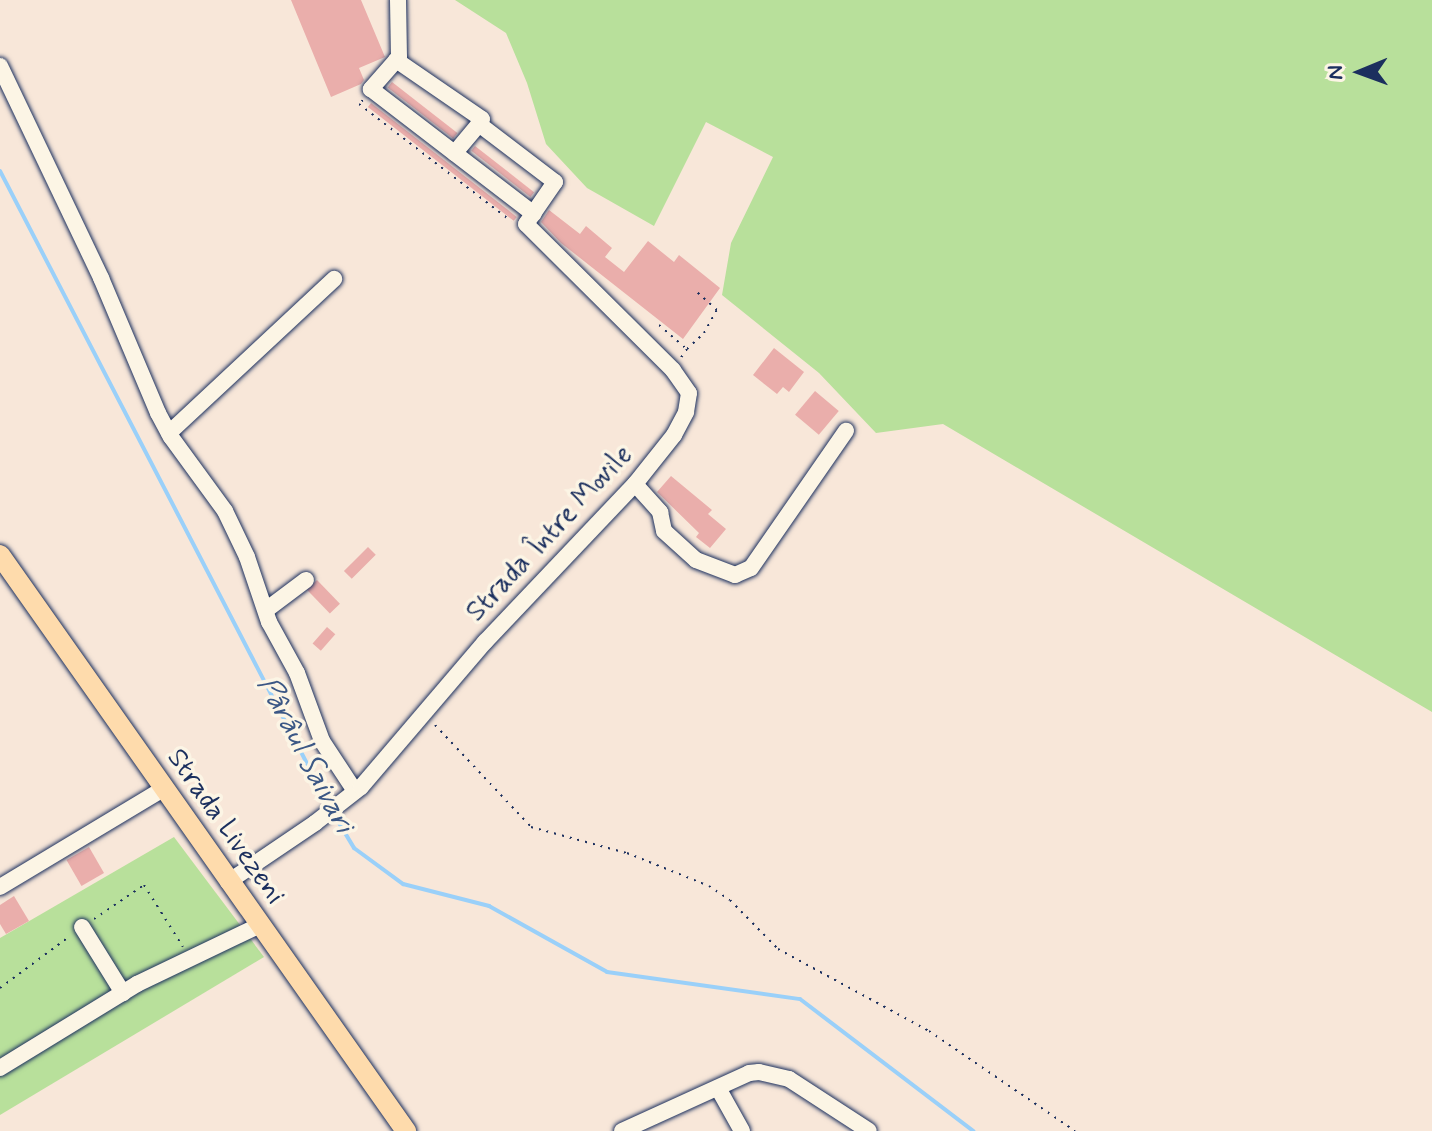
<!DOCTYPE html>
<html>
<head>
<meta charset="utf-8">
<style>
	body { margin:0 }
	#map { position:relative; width:1432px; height:1131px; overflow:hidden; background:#f8e7d9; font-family:Mynerve,sans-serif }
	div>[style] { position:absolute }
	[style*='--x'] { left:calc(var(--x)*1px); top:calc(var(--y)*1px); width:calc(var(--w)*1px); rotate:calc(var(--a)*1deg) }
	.green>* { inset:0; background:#b8e09b }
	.stream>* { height:4px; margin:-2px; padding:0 2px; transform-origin:2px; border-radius:2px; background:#9ad0f9 }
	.building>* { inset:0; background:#eaaeab; transform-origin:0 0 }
	.path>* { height:2px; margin-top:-1px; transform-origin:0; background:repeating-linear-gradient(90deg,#1b2f5e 0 2px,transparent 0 8px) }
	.roads { filter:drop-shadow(0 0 2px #1b2f5e) drop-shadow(0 0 2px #1b2f5e) }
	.minor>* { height:16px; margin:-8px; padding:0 8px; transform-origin:8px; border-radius:8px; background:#fcf5e5 }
	.major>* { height:20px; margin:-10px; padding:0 10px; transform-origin:10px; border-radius:10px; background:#fedbac }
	span { translate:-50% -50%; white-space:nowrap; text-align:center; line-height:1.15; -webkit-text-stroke:7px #fcf5e5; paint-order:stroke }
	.street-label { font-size:28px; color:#1b2f5e }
	.water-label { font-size:30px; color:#3b5785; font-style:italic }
	.north { position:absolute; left:1320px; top:32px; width:80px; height:80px; -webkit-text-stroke:6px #fcf5e5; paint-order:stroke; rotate:269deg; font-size:22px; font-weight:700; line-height:32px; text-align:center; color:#1b2f5e }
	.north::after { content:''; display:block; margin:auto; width:28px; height:36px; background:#1b2f5e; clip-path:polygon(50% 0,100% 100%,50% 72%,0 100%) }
</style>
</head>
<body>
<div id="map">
	<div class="green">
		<div style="clip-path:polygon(455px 0,1432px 0,1432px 712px,943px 424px,876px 433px,819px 373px,722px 295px,731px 243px,773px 157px,706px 122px,654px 226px,587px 188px,546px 144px,527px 83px,506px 33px)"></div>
		<div style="clip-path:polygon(174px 837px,264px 957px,0 1115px,0 938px)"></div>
	</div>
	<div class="stream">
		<div style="--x:0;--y:171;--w:715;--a:62.61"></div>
		<div style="--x:333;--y:813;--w:41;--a:59"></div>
		<div style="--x:354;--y:848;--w:61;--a:36.3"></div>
		<div style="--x:403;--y:884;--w:89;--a:14.3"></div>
		<div style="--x:489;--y:906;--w:135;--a:29.2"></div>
		<div style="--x:607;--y:972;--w:195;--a:8"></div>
		<div style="--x:800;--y:999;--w:218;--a:37.3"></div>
	</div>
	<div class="building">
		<div style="clip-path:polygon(291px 0,361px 0,385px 57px,359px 68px,364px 80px,361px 84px,331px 97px)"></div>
		<div style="left:392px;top:82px;width:83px;height:7px;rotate:38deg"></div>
		<div style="left:371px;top:103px;width:185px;height:5px;rotate:38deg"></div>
		<div style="left:475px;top:146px;width:75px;height:6px;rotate:38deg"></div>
		<div style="clip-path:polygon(549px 210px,580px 234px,586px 226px,612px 248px,605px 257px,624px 272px,648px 241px,674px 262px,679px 255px,720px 288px,683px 339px,561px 243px,541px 222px)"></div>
		<div style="clip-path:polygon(774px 348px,804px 372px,789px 392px,783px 387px,777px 394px,753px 375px)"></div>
		<div style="left:815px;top:391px;width:31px;height:31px;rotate:40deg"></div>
		<div style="clip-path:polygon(671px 476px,712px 510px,708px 514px,726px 529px,710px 548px,696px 537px,699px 533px,657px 492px)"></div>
		<div style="left:368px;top:547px;width:11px;height:34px;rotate:45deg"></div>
		<div style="left:317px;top:580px;width:33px;height:14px;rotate:46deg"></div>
		<div style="left:327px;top:627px;width:11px;height:22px;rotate:41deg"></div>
		<div style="left:89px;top:847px;width:30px;height:26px;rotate:60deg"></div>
		<div style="clip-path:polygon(14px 896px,29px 921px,6px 934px,0 924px,0 905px)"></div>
	</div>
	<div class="path">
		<div style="--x:363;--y:100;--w:6;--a:135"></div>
		<div style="--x:359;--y:104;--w:192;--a:37.6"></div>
		<div style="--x:659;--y:325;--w:37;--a:41"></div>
		<div style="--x:687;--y:349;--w:12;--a:125"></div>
		<div style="--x:687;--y:349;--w:23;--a:-43"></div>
		<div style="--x:704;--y:333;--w:26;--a:-61"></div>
		<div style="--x:717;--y:310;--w:30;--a:-138"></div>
		<div style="--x:435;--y:725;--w:140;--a:46.7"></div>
		<div style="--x:531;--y:827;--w:99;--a:15.2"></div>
		<div style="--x:627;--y:853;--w:88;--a:21.9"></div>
		<div style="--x:709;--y:886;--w:25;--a:34"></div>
		<div style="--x:730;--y:900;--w:69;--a:45.6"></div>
		<div style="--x:778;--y:949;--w:172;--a:28.5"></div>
		<div style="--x:929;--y:1031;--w:177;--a:34.4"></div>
		<div style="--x:94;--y:919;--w:60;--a:-34.2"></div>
		<div style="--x:144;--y:885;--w:73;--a:57.8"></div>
		<div style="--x:0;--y:988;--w:87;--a:-36.6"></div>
	</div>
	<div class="roads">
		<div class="minor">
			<div style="--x:398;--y:0;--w:57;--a:89"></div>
			<div style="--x:399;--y:57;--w:43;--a:131.2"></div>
			<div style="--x:371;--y:89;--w:205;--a:37.5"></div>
			<div style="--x:396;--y:60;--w:104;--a:34.5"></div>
			<div style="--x:482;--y:119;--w:6;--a:121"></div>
			<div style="--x:0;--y:66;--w:235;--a:64.5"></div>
			<div style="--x:101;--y:278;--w:147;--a:67.1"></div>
			<div style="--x:158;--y:413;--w:27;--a:62"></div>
			<div style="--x:171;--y:437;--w:92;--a:53.9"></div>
			<div style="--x:225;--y:511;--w:51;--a:64.4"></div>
			<div style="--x:247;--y:557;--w:69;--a:71.3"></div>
			<div style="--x:269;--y:622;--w:58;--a:61.2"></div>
			<div style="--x:297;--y:673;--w:72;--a:69.8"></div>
			<div style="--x:322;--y:741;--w:60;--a:56.6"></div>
			<div style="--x:169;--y:433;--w:226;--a:-43"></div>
			<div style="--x:635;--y:484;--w:38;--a:48"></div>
			<div style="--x:660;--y:512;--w:19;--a:78"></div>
			<div style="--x:664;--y:531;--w:43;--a:42.2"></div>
			<div style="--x:696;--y:560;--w:42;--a:21"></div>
			<div style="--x:735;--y:575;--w:17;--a:-24"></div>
			<div style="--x:751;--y:568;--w:167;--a:-55.3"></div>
			<div style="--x:266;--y:610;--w:50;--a:-36.9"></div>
			<div style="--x:228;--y:882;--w:105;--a:-34.1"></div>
			<div style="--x:315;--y:823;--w:58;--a:-38"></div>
			<div style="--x:361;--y:787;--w:191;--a:-49.5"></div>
			<div style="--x:485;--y:642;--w:218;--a:-46.5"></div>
			<div style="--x:635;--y:484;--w:63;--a:-51.5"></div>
			<div style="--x:674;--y:435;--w:26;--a:-62"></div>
			<div style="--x:686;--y:412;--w:19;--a:-81"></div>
			<div style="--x:689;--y:393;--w:28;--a:-125"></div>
			<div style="--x:673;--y:370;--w:207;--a:-135.2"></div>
			<div style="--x:526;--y:224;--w:51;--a:-55.4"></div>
			<div style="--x:555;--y:182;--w:96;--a:-142.7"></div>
			<div style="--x:479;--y:124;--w:38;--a:130"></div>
			<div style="--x:0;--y:887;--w:190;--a:-31"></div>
			<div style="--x:82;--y:927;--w:78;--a:58.2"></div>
			<div style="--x:0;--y:1068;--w:161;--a:-31.5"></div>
			<div style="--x:137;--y:984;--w:136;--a:-25.6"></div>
			<div style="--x:718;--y:1088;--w:49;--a:60.8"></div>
			<div style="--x:622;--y:1131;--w:140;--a:-24.5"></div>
			<div style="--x:749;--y:1073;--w:10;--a:-6"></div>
			<div style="--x:759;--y:1072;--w:31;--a:13"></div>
			<div style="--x:789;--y:1079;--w:95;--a:33"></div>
		</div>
		<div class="major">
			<div style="--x:0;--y:555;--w:705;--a:54.82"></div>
		</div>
	</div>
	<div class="street-label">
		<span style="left:550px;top:534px;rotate:-47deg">Strada Între Movile</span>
		<span style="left:225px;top:827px;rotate:55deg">Strada Livezeni</span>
	</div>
	<div class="water-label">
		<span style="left:305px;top:755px;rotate:62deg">Pârâul Saivari</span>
	</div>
	<div class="north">N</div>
</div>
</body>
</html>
